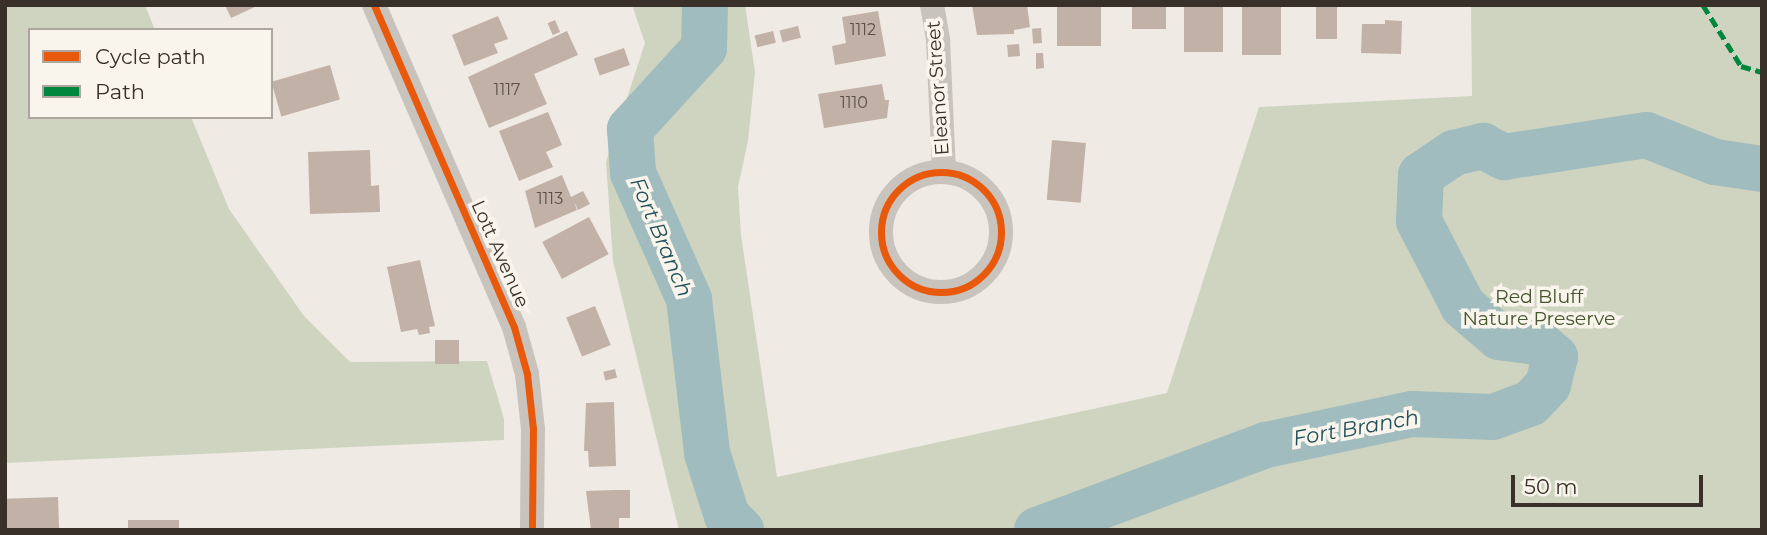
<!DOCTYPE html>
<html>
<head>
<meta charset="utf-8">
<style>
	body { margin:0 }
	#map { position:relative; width:1767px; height:535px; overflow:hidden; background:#efebe4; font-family:Montserrat,sans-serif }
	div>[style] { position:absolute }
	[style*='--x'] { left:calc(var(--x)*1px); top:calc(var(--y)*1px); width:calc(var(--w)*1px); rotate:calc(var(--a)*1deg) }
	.green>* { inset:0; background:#ced4bf }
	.river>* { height:46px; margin:-23px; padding:0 23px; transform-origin:23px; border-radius:23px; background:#a1bcbf }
	.building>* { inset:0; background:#c2b1a6; transform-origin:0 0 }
	.street>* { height:24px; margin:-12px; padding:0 12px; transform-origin:12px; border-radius:12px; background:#c8c3bc }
	.street>.ring { margin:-12px; padding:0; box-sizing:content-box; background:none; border:24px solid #c8c3bc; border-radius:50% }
	.quiet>* { height:5px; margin-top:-2.5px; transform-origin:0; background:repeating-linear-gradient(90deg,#00873e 0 10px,transparent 0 15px) }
	.cycleway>* { height:7px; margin:-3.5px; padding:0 3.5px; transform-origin:3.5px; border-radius:3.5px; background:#e8590c }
	.cycleway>.ring { margin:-3.5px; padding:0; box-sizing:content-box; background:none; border:7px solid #e8590c; border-radius:50% }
	span { translate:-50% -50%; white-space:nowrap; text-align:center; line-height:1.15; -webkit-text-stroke:7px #faf5ec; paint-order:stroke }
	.number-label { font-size:16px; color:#5b5049 }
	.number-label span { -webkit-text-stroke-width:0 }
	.street-label { font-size:19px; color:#39302a }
	.park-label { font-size:19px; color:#44572f }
	.water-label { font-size:21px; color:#20505a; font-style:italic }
	.frame { position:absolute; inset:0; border:7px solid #39302a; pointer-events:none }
	.legend { position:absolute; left:28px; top:28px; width:245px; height:91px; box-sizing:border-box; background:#faf5ec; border:2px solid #ada69e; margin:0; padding:9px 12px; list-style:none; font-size:21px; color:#39302a }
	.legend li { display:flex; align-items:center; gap:14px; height:35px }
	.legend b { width:35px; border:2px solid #ada69e }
	.scale { position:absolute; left:1511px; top:475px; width:192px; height:32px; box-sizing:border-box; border:4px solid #39302a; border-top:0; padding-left:9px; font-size:21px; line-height:24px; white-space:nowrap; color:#39302a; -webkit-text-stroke:5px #faf5ec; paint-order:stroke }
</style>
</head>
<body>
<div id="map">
	<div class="green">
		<div style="clip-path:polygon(5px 5px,145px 5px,155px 30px,30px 30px,30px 117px,191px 117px,229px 209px,304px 316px,350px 362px,487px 361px,504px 419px,504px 440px,5px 463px)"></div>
		<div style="clip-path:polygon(632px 5px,745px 5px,755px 72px,748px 141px,738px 187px,741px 235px,777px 477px,1167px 393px,1259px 107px,1472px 96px,1471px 5px,1762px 5px,1762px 530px,679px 530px,613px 261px,606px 162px,645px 43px)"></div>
	</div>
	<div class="river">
		<div style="--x:705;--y:5;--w:43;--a:91.3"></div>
		<div style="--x:704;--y:48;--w:110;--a:132.4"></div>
		<div style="--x:630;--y:129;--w:44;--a:86.1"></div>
		<div style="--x:633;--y:173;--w:138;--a:66"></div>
		<div style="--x:689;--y:299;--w:155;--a:83.3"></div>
		<div style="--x:707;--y:453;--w:66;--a:72.4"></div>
		<div style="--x:727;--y:516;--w:20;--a:45"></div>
		<div style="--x:1037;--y:530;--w:244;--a:-20.4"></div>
		<div style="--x:1266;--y:445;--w:149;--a:-12"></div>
		<div style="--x:1412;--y:414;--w:81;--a:2.1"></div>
		<div style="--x:1493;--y:417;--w:40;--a:-20.2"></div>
		<div style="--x:1531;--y:403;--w:25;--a:-47"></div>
		<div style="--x:1548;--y:385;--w:29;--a:-76"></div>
		<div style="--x:1555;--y:357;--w:23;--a:-139"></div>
		<div style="--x:1538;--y:342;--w:39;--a:-173"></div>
		<div style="--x:1499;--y:337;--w:48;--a:-139.3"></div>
		<div style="--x:1463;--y:306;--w:96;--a:-117.4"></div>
		<div style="--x:1419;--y:221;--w:46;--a:-87.5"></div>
		<div style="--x:1421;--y:175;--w:40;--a:-34"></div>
		<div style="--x:1454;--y:153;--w:30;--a:-14"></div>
		<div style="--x:1483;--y:146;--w:24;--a:28"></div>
		<div style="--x:1504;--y:157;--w:144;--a:-8.8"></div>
		<div style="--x:1646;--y:135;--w:74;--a:21.4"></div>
		<div style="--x:1715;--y:162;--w:48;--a:8.5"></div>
	</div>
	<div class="building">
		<div style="clip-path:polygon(225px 5px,259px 5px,231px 18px)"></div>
		<div style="clip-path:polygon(972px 5px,1027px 5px,1030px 27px,1014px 30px,1014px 34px,977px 35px)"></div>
		<div style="left:1057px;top:5px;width:44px;height:41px"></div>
		<div style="left:1132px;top:5px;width:34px;height:24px"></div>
		<div style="left:1184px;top:5px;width:39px;height:47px"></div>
		<div style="left:1242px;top:5px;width:39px;height:50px"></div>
		<div style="left:1316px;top:5px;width:21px;height:34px"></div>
		<div style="clip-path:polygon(878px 11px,886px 56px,835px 65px,832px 46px,846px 43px,842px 17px)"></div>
		<div style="clip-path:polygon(498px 16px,508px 39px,494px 44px,498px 53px,464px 66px,452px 35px)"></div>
		<div style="left:555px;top:20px;width:13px;height:8px;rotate:67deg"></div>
		<div style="clip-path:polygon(1385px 20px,1402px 21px,1401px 54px,1361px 53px,1362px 24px,1385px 24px)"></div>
		<div style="left:798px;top:26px;width:12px;height:19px;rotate:76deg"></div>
		<div style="left:1041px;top:28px;width:15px;height:9px;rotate:86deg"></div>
		<div style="clip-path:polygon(567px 31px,578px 55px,534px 74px,547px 104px,489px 128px,468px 77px)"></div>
		<div style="left:773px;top:31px;width:12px;height:19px;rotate:76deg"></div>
		<div style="left:1019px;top:44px;width:12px;height:12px;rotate:85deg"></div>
		<div style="left:624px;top:48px;width:18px;height:32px;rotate:71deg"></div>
		<div style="clip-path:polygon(1036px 53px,1043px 53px,1044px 68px,1036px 69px)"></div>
		<div style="left:330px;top:65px;width:36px;height:61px;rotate:74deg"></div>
		<div style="clip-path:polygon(882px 84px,885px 100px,889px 100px,887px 118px,824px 128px,818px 94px)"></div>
		<div style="clip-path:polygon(548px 112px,562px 145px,546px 152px,553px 167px,519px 181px,499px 131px)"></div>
		<div style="left:1052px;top:140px;width:34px;height:60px;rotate:5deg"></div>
		<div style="clip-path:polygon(370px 150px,371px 186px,379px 185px,380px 212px,310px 214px,308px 152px)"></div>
		<div style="clip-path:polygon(562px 175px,571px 197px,583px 191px,590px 204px,578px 210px,574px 201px,577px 210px,535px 228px,525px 191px)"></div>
		<div style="left:589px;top:217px;width:42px;height:53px;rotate:62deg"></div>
		<div style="clip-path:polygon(420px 260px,435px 326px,429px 327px,430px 333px,419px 335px,417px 329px,401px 332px,387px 267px)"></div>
		<div style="left:595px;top:306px;width:42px;height:31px;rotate:68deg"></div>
		<div style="left:435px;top:340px;width:24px;height:24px"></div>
		<div style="left:615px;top:369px;width:9px;height:12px;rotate:77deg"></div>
		<div style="clip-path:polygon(614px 402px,616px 466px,589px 467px,588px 451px,584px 451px,586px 403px)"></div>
		<div style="clip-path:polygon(614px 490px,630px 490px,630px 518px,619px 518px,619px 530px,591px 530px,586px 491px)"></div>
		<div style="left:58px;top:497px;width:33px;height:53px;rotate:88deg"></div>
		<div style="left:128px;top:520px;width:51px;height:10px"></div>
	</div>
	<div class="street">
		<div style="--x:374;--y:5;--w:351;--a:66.5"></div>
		<div style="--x:514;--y:327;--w:49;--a:74.5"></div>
		<div style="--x:527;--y:374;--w:55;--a:83.8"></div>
		<div style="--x:533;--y:429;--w:101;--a:90.6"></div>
		<div style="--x:932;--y:5;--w:36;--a:80"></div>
		<div style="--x:938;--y:40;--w:132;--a:87.4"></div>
		<div class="ring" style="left:881px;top:172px;width:96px;height:96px"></div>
	</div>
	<div class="quiet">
		<div style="--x:1703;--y:5;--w:72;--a:58.1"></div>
		<div style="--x:1741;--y:66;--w:22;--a:16"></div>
	</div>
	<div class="cycleway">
		<div style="--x:374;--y:5;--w:351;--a:66.5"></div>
		<div style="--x:514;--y:327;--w:49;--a:74.5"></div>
		<div style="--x:527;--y:374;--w:55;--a:83.8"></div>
		<div style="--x:533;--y:429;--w:101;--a:90.6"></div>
		<div class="ring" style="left:881px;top:172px;width:113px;height:113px"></div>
	</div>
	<div class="number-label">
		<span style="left:863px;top:30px">1112</span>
		<span style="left:507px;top:90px">1117</span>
		<span style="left:854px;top:103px">1110</span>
		<span style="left:550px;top:199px">1113</span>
	</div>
	<div class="street-label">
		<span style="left:938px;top:88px;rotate:-94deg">Eleanor Street</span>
		<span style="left:500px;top:254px;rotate:66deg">Lott Avenue</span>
	</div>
	<div class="park-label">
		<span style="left:1539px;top:308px">Red Bluff<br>Nature Preserve</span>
	</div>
	<div class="water-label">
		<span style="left:661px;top:237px;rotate:67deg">Fort Branch</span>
		<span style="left:1356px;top:428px;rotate:-10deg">Fort Branch</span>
	</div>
	<div class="frame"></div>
	<ul class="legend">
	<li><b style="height:9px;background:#e8590c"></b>Cycle path</li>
	<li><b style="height:9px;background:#00873e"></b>Path</li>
	</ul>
	<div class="scale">50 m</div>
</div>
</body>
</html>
